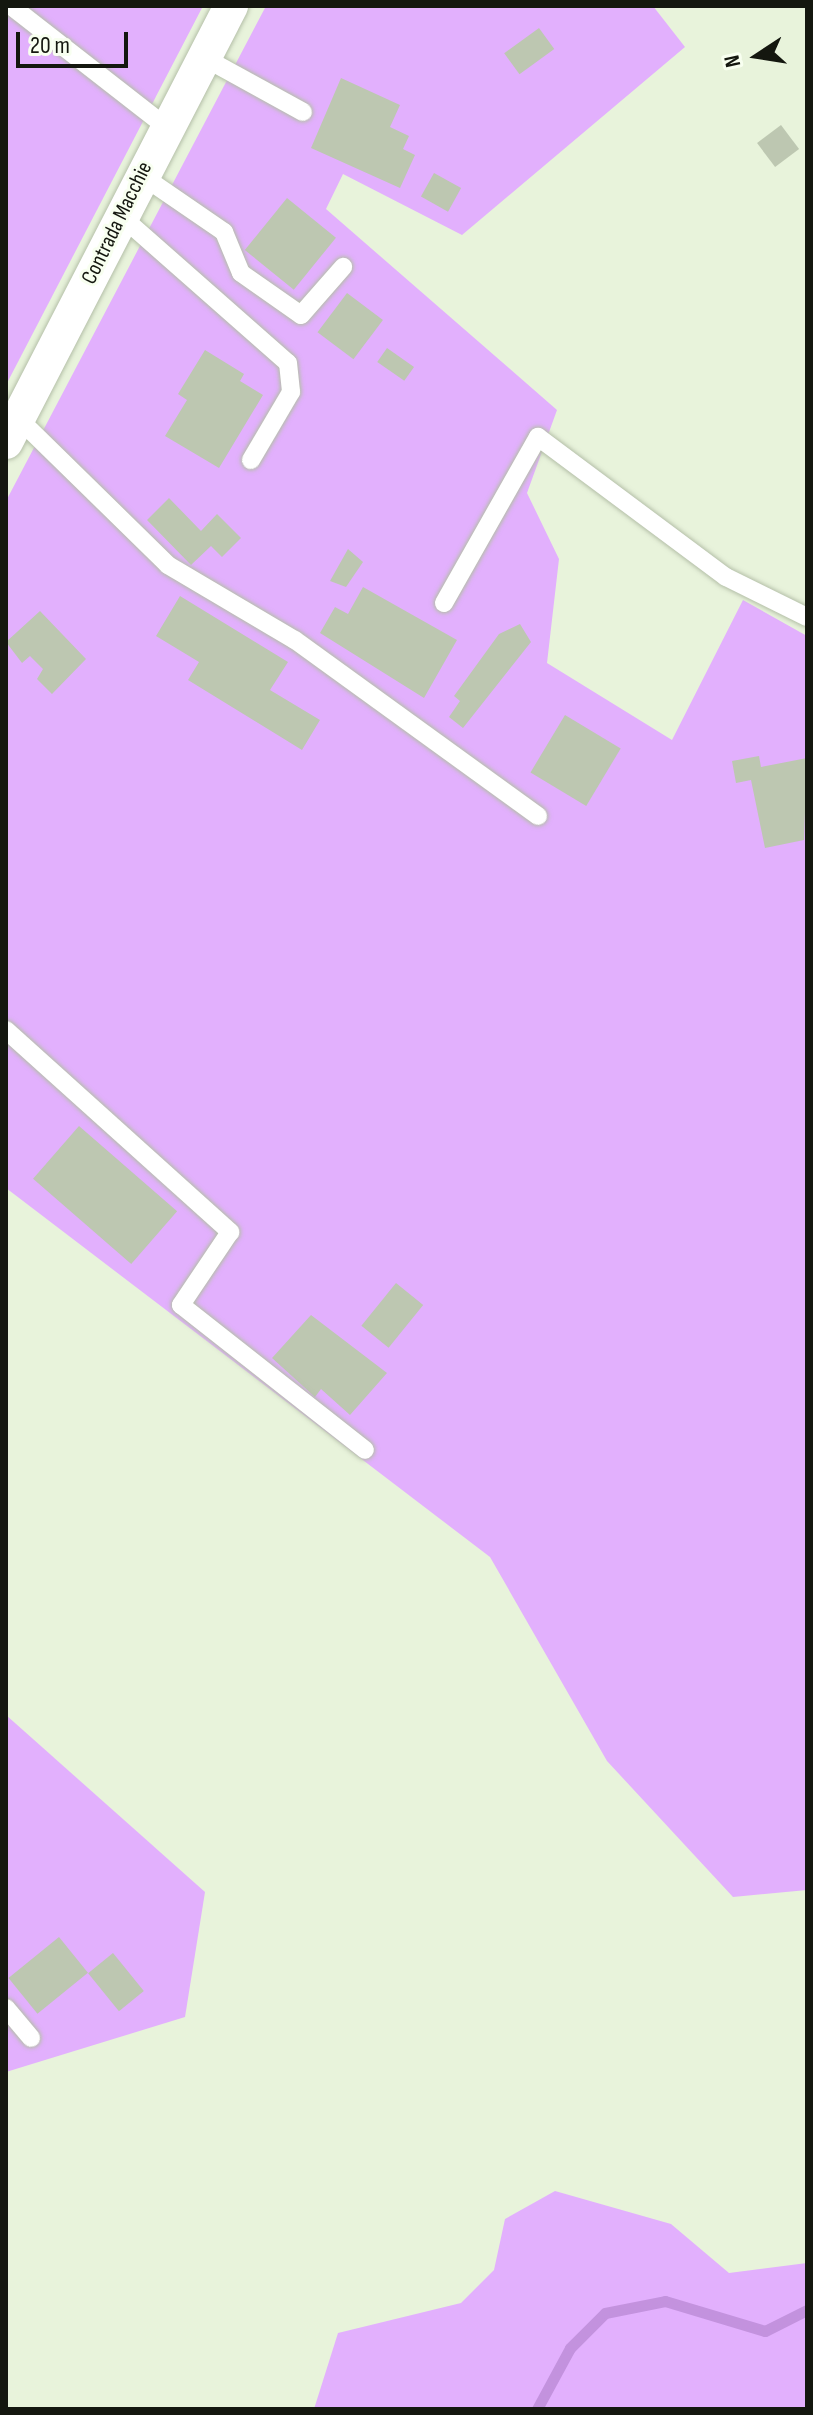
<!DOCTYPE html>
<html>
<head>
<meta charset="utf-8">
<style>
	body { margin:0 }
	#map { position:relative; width:813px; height:2415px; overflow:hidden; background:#e8f3db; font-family:"Sofia Sans Condensed",sans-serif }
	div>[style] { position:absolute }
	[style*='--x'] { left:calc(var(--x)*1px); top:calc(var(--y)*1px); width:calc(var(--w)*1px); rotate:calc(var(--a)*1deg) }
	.green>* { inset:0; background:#e2b0fd }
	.stream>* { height:11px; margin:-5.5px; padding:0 5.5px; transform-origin:5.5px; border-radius:5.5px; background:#c392de }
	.building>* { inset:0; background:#bdc7b1; transform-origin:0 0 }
	.roads { filter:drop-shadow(0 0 2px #b4bfa8) drop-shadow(0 0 2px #b4bfa8) }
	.lane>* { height:18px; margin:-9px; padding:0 9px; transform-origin:9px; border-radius:9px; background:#fff }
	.street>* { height:34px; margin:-17px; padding:0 17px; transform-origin:17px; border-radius:17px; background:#fff }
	span { translate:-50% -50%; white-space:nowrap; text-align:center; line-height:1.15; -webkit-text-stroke:6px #f8fff0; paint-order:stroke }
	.street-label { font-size:22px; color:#14170f }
	.frame { position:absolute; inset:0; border:8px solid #14170f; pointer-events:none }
	.north { position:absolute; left:717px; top:16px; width:80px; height:80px; -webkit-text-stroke:6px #f8fff0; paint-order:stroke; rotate:258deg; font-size:22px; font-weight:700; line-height:32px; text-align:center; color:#14170f }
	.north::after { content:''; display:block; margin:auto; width:28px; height:36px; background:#14170f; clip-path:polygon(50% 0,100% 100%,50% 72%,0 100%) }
	.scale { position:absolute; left:16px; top:32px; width:112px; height:36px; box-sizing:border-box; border:4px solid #14170f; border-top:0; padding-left:10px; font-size:24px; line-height:28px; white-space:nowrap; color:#14170f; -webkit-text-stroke:6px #f8fff0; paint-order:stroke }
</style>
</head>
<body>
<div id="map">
	<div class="green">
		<div style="clip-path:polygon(6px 6px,203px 6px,6px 385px)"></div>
		<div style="clip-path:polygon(266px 6px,653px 6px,685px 47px,462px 235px,343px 174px,326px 209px,557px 410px,527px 493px,559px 559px,547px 663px,672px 740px,743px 600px,807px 636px,807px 1890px,733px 1897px,607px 1761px,490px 1557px,6px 1188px,6px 501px)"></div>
		<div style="clip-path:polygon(6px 1715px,205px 1892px,185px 2017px,6px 2072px)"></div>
		<div style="clip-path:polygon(555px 2191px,671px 2224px,729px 2273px,807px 2263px,807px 2409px,314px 2409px,338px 2333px,461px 2303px,494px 2270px,505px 2219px)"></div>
	</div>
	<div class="stream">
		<div style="--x:537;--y:2409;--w:69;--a:-61.6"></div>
		<div style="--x:570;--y:2348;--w:49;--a:-45"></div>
		<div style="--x:605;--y:2313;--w:61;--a:-11.3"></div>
		<div style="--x:665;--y:2301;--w:104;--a:16.7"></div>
		<div style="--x:765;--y:2331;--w:47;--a:-26.6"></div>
	</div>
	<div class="building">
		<div style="left:539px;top:28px;width:26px;height:43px;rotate:54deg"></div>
		<div style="clip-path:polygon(341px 78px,400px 105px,390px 127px,409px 136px,403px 149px,415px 155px,400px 188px,311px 148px)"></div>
		<div style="left:781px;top:125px;width:30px;height:30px;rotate:53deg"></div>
		<div style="left:434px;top:173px;width:31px;height:27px;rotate:29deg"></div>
		<div style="left:287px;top:198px;width:63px;height:67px;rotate:39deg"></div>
		<div style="left:347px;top:293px;width:45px;height:49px;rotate:37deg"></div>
		<div style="left:387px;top:348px;width:33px;height:17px;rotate:35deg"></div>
		<div style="clip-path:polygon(205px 350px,244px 374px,240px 381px,263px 395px,219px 468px,165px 436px,187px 400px,178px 394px)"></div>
		<div style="clip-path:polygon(169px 498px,201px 531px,217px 514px,241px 538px,222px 557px,211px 546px,191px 565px,147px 520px)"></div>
		<div style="clip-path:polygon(348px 549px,363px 562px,346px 587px,330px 581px)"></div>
		<div style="clip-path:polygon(363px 587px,457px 640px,424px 698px,320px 633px,335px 607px,348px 614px)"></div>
		<div style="clip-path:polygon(180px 596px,288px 662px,270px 690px,320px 720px,302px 750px,188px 680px,199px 662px,156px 636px)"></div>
		<div style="clip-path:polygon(40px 611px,86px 659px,52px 694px,37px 679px,43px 669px,30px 656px,22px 663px,6px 642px)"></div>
		<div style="clip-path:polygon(520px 624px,531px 642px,463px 728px,449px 717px,460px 701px,454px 696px,499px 634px)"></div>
		<div style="left:565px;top:715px;width:65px;height:67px;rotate:31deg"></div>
		<div style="clip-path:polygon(759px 756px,761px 767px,807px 758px,804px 840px,765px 848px,751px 780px,736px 783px,732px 761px)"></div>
		<div style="left:79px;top:1126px;width:130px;height:70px;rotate:41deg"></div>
		<div style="left:396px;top:1283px;width:35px;height:55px;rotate:39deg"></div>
		<div style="clip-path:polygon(311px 1315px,387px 1373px,350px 1415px,321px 1389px,315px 1397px,272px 1358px)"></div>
		<div style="left:59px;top:1937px;width:46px;height:65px;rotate:51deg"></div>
		<div style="left:113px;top:1953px;width:49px;height:32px;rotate:51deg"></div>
	</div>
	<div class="roads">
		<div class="lane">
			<div style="--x:11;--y:6;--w:195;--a:37.9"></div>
			<div style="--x:203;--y:57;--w:114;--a:28.8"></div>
			<div style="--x:141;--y:175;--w:101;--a:34.5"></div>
			<div style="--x:224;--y:232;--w:44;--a:67.5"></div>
			<div style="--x:241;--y:273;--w:73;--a:35"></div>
			<div style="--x:301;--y:315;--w:64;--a:-48.8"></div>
			<div style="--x:121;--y:216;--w:222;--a:41.4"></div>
			<div style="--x:288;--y:363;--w:29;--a:84"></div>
			<div style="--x:291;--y:392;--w:79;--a:120.5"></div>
			<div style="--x:20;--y:420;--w:207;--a:44.4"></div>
			<div style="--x:168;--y:565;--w:147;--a:30.6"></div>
			<div style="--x:295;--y:640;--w:300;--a:35.9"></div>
			<div style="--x:444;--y:603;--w:191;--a:-60.5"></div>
			<div style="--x:538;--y:437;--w:234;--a:36.7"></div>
			<div style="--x:726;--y:577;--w:90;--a:26.3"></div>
			<div style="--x:6;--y:1030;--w:302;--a:42"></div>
			<div style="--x:230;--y:1232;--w:88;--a:123.9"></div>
			<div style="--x:181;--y:1305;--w:234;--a:38.2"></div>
			<div style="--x:6;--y:2008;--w:39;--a:50"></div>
		</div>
		<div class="street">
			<div style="--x:6;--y:442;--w:491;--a:-62.7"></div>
		</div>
	</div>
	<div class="street-label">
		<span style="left:117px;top:223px;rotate:-64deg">Contrada Macchie</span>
	</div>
	<div class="frame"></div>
	<div class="north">N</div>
	<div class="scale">20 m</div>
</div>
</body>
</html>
